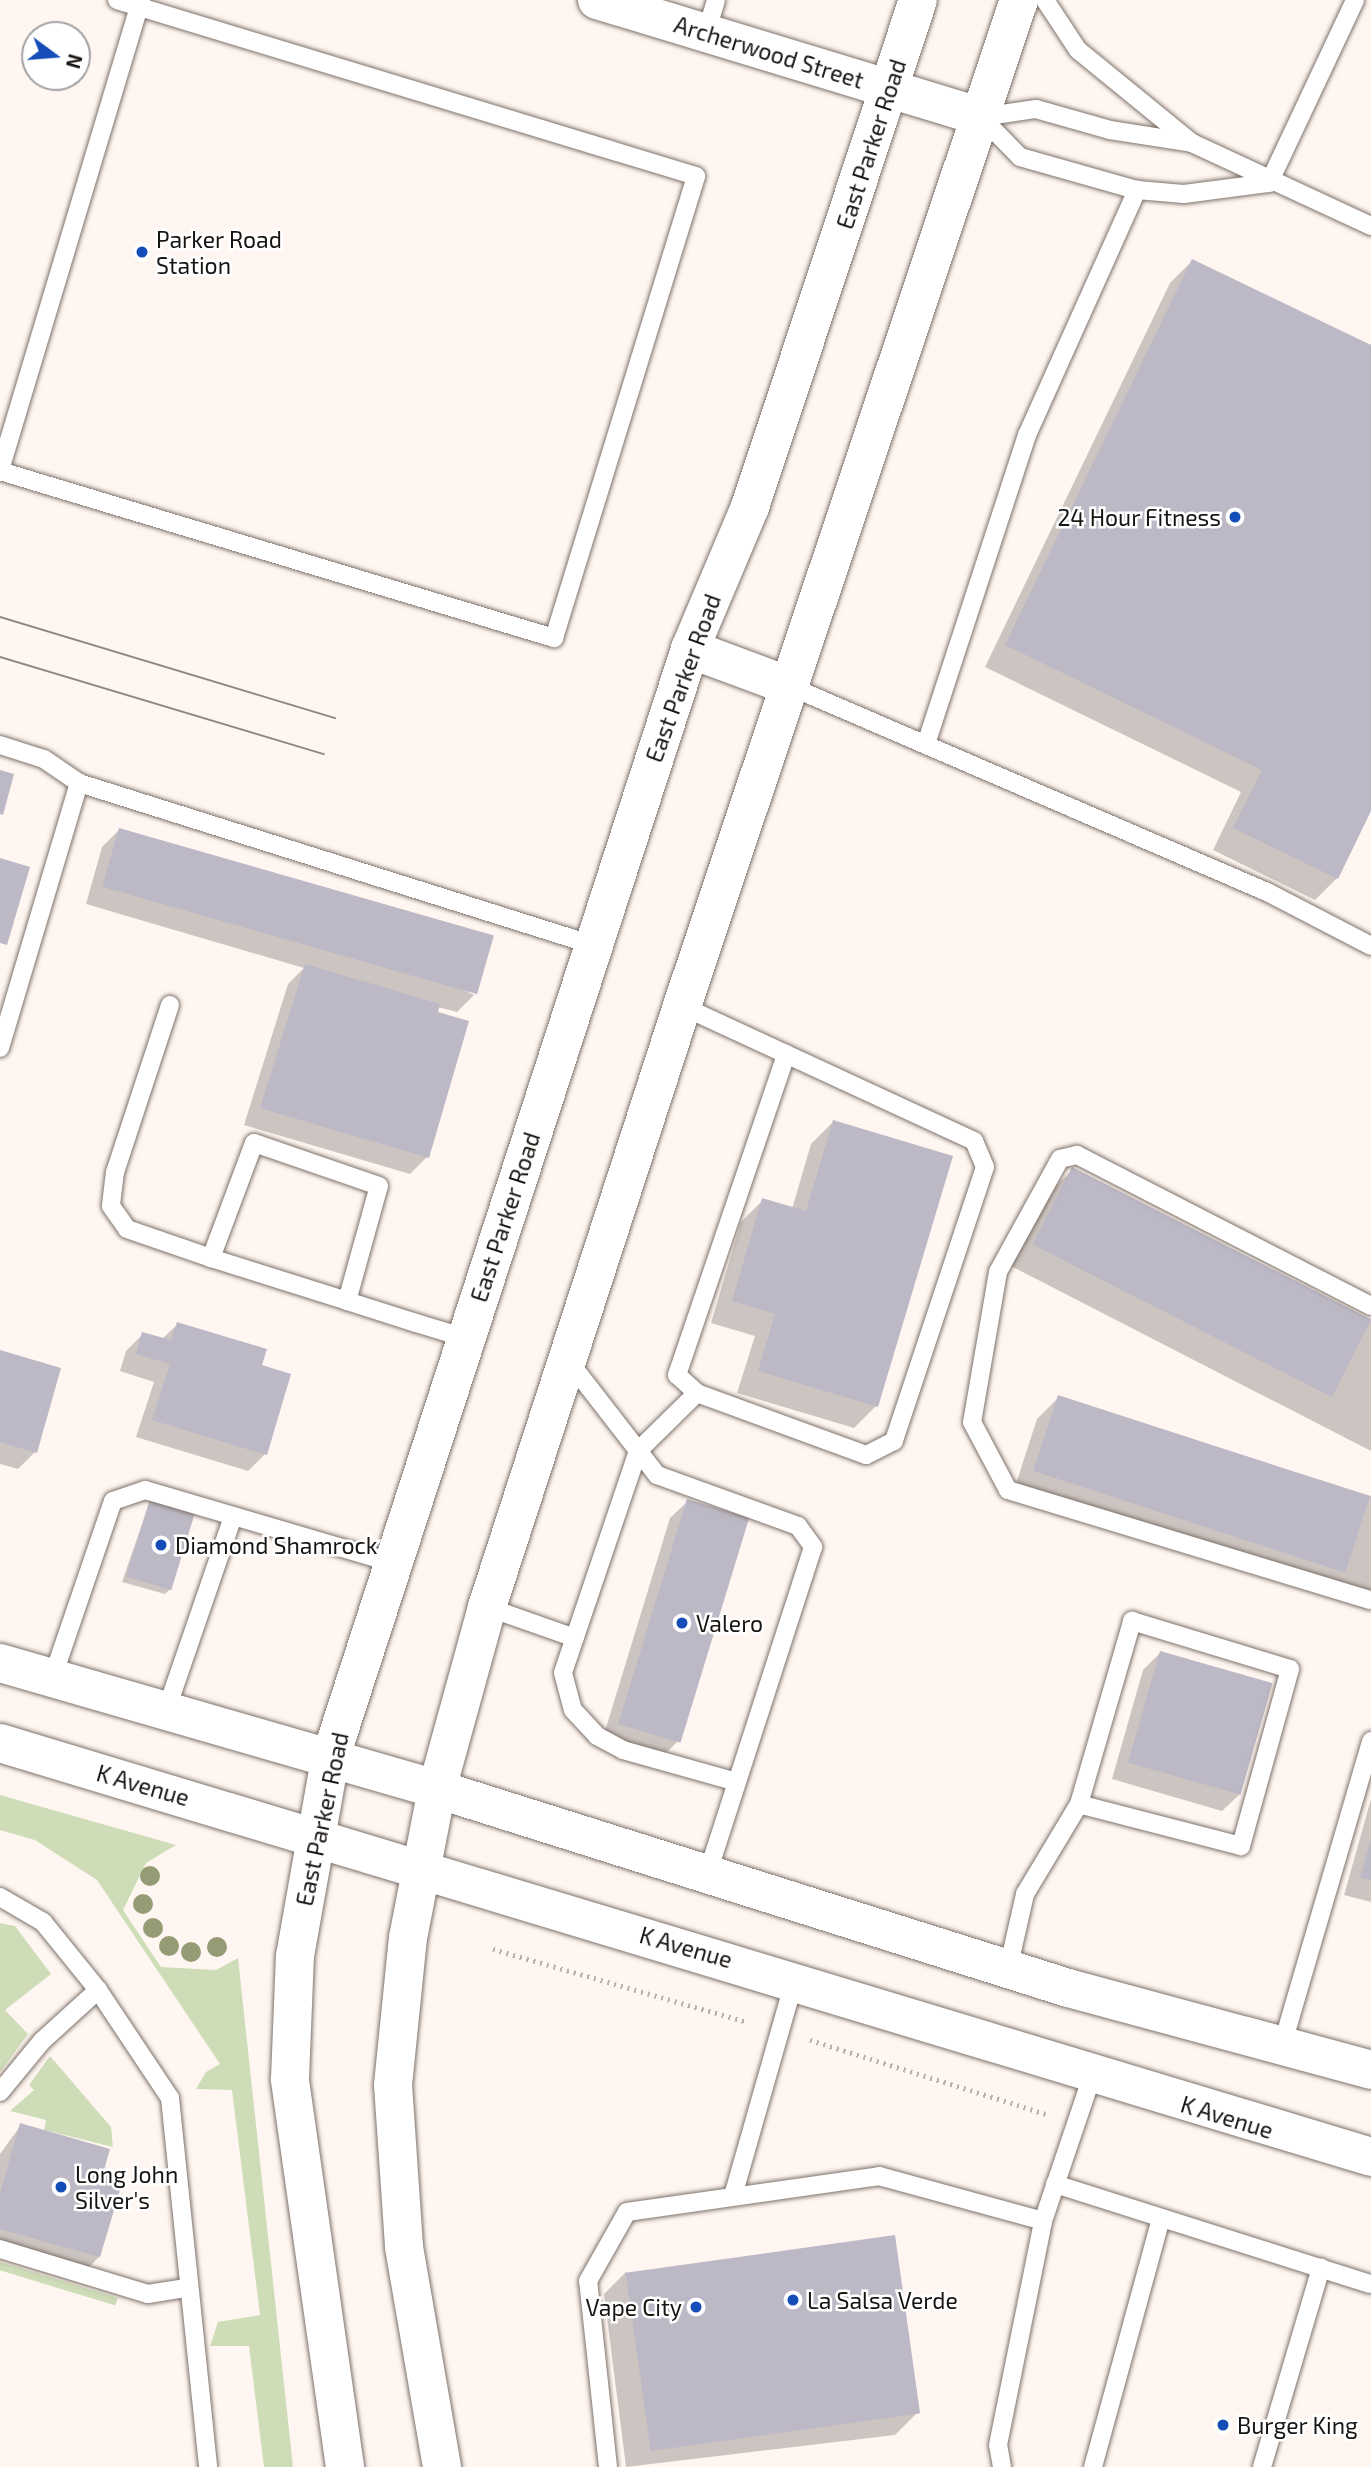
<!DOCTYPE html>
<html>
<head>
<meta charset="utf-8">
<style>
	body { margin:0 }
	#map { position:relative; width:1371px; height:2467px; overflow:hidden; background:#fff6f1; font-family:"Exo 2",sans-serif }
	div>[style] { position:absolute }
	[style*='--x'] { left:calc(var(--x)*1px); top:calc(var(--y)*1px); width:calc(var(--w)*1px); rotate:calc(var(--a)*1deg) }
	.green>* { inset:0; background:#ceddb7; transform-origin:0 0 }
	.shadow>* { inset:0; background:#0003 }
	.building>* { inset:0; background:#bcb8c5; transform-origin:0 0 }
	.path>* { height:4.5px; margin-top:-2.25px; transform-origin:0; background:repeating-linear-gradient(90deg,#b8b0ac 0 2px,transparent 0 7px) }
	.roads { filter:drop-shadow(0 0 2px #7e726a) drop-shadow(0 0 2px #7e726a) }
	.service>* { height:18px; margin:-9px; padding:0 9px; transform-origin:9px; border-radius:9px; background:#fff }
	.tertiary>* { height:38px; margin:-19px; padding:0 19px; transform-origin:19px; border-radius:19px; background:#fff }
	.secondary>* { height:38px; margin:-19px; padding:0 19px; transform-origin:19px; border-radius:19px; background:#fff }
	.tram>* { height:2px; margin:-1px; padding:0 1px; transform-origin:1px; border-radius:1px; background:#8e8884 }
	.trees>* { width:20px; height:20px; margin:-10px; border-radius:50%; background:#959c75 }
	.dots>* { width:19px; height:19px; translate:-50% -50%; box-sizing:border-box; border:4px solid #fff; border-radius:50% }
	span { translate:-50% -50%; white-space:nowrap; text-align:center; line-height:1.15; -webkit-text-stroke:5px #fff; paint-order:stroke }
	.street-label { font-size:23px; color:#181411 }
	.poi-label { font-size:23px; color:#181411 }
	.left { translate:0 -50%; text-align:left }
	.right { translate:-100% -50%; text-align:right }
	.north { position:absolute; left:21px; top:21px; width:70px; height:70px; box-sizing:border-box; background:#fff; border:2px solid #a3a1a0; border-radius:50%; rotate:106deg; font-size:19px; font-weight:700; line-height:28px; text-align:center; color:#181411 }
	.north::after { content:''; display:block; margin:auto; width:24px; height:32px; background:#144cb8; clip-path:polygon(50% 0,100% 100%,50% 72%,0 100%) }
</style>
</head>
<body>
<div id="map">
	<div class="green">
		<div style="clip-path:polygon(0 1795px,176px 1845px,146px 1863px,123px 1910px,161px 1967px,216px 1970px,238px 1958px,293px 2467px,264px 2467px,249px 2346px,210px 2346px,218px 2322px,260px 2315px,232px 2090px,196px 2089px,206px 2072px,220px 2064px,97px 1880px,35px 1840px,0 1830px)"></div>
		<div style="clip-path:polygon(0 1923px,15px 1926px,51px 1974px,5px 2010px,28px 2034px,0 2072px)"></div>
		<div style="clip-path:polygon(50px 2056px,111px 2127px,113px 2147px,44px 2130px,46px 2120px,10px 2111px,34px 2090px,29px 2085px)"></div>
		<div style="left:0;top:2262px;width:123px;height:8px;rotate:17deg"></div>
	</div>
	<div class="shadow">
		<div style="clip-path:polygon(1192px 261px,1371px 350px,1371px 807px,1337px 878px,1315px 900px,1213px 850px,1241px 792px,985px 667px,1170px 283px)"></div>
		<div style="clip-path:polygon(119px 830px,474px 995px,457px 1012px,438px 1007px,427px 1157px,410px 1174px,244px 1125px,288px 984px,304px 968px,86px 904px,102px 847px)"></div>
		<div style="clip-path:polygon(833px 1122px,876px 1406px,854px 1428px,737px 1393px,755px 1336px,711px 1323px,741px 1222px,763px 1200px,792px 1209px,811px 1144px)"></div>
		<div style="clip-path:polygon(1073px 1169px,1371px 1322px,1371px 1451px,1011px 1266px,1051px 1191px)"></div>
		<div style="clip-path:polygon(178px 1324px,260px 1367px,265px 1454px,248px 1471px,136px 1437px,154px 1382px,120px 1371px,126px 1351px,143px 1334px,162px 1339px)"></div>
		<div style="clip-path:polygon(0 1352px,35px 1452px,18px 1469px,0 1464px)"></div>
		<div style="clip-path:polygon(1059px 1397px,1371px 1496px,1371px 1605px,1013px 1493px,1037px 1419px)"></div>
		<div style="clip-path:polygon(150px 1501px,170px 1589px,165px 1594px,122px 1582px)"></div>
		<div style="clip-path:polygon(688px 1501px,677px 1742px,660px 1759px,602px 1741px,670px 1518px)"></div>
		<div style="clip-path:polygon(1160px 1653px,1240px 1794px,1222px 1811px,1112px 1779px,1143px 1670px)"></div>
		<div style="clip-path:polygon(1371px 1799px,1371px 1902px,1344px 1895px)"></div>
		<div style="clip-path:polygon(21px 2125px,101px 2175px,99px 2257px,82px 2274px,0 2250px,0 2154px)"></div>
		<div style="clip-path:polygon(626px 2272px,917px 2413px,895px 2435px,626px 2467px,604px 2294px)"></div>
	</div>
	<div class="building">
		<div style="clip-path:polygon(1192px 259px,1371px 345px,1371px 811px,1338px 879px,1233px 828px,1262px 770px,1005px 645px)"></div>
		<div style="clip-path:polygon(0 770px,14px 774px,3px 815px,0 814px)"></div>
		<div style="left:119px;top:828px;width:390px;height:61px;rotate:16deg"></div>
		<div style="clip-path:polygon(0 858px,30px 867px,7px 945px,0 943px)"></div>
		<div style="clip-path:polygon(305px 964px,440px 1004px,438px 1012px,469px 1021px,429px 1158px,260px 1108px)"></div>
		<div style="clip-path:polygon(833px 1120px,953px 1156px,878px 1407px,758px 1371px,775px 1314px,732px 1301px,762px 1198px,806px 1211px)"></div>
		<div style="left:1072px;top:1167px;width:336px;height:87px;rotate:27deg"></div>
		<div style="clip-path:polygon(177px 1322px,267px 1349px,262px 1365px,291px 1374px,267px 1455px,152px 1420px,170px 1364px,136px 1354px,142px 1332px,171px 1340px)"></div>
		<div style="clip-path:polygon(0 1350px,61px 1368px,37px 1453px,0 1442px)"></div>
		<div style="left:1058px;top:1395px;width:328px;height:80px;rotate:18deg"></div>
		<div style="left:150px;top:1499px;width:47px;height:81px;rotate:17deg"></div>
		<div style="left:687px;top:1499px;width:65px;height:235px;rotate:17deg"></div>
		<div style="left:1160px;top:1651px;width:117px;height:116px;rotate:16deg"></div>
		<div style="clip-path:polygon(1370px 1842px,1371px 1842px,1371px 1880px,1360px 1878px)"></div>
		<div style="clip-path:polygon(20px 2123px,110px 2149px,103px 2174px,123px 2180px,100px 2257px,0 2229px,0 2193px)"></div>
		<div style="left:895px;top:2235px;width:180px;height:272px;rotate:82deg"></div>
	</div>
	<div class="path">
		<div style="--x:493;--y:1949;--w:265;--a:16"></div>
		<div style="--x:810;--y:2040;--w:247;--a:17.4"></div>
	</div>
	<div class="roads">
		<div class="service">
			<div style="--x:1045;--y:0;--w:60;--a:56.6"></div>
			<div style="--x:1078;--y:50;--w:147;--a:39.2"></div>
			<div style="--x:706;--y:33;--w:34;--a:-73"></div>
			<div style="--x:981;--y:117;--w:56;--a:-8.3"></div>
			<div style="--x:1036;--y:109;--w:77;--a:15.8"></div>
			<div style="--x:1110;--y:130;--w:83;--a:9"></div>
			<div style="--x:1192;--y:143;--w:197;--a:24.9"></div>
			<div style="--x:981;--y:117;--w:56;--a:45.7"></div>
			<div style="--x:1020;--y:157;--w:122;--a:15.8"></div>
			<div style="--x:1137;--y:190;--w:47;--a:4.9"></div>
			<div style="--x:1184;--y:194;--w:86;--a:-7.4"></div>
			<div style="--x:1269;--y:183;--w:202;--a:-64.8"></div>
			<div style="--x:0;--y:470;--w:491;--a:-73.3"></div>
			<div style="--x:0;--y:471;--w:579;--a:16.78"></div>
			<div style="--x:554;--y:638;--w:483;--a:-72.9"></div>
			<div style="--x:696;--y:176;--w:605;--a:-163.09"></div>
			<div style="--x:787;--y:685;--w:523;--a:23.33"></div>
			<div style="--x:1267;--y:892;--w:117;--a:27.4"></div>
			<div style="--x:927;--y:741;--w:322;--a:-71.9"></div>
			<div style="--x:1027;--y:435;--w:269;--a:-65.8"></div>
			<div style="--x:0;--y:745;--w:46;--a:17.7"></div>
			<div style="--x:44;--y:759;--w:42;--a:34.4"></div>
			<div style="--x:79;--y:783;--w:539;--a:17.49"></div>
			<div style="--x:170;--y:1005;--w:176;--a:108.2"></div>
			<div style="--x:115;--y:1172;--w:34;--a:97"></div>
			<div style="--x:111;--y:1206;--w:28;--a:55"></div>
			<div style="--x:127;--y:1229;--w:89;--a:19"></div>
			<div style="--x:682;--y:1006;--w:322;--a:24.8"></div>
			<div style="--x:974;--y:1141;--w:28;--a:67"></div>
			<div style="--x:985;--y:1167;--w:289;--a:108.4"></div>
			<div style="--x:894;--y:1441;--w:31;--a:153"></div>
			<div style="--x:866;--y:1455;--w:180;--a:-159.9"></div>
			<div style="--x:697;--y:1393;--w:27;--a:-138"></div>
			<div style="--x:677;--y:1375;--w:339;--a:-71.2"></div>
			<div style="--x:0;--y:1048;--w:277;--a:-73.4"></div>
			<div style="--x:347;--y:1301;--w:119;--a:-74.5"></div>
			<div style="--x:379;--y:1186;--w:132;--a:-161"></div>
			<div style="--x:254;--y:1143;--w:123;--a:110.5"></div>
			<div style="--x:211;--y:1258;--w:143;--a:17.5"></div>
			<div style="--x:347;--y:1301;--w:72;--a:17.7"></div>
			<div style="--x:416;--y:1323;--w:52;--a:16.7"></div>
			<div style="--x:1371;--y:1306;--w:331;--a:-152.8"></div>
			<div style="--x:1077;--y:1155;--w:17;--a:167"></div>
			<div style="--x:1060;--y:1159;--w:129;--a:118.8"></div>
			<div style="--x:998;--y:1272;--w:152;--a:99.8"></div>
			<div style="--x:972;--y:1422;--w:77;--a:62.1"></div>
			<div style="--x:1008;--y:1490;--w:379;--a:16.9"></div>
			<div style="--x:567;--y:1359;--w:147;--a:52.2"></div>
			<div style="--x:657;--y:1475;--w:150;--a:19.9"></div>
			<div style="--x:798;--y:1526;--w:26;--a:54"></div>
			<div style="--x:813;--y:1547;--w:346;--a:107.9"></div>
			<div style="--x:697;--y:1393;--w:83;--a:135.5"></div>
			<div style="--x:638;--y:1451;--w:234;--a:108.7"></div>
			<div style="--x:563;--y:1673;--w:38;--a:75"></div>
			<div style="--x:573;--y:1710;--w:35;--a:47"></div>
			<div style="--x:597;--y:1736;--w:30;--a:28"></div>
			<div style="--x:623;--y:1750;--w:118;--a:15.7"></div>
			<div style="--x:487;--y:1607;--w:93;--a:19.4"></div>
			<div style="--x:52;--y:1679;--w:188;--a:-71.1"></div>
			<div style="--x:113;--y:1501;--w:34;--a:-19"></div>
			<div style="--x:145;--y:1490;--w:259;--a:16.4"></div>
			<div style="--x:165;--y:1714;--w:208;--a:-71"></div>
			<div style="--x:0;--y:1897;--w:50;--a:30.2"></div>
			<div style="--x:43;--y:1922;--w:87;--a:51"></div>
			<div style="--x:98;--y:1990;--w:130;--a:56.3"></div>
			<div style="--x:170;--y:2098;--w:371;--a:84.1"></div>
			<div style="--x:1008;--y:1969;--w:77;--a:-77.2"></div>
			<div style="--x:1025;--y:1894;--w:105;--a:-59"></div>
			<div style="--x:1079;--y:1804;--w:191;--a:-73.8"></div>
			<div style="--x:1132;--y:1621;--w:165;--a:16.9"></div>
			<div style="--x:1290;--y:1669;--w:184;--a:105.5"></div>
			<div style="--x:1241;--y:1846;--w:167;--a:-165.5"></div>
			<div style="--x:1282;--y:2046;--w:318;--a:-73.7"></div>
			<div style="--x:0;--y:2092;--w:66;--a:-50.5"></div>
			<div style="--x:42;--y:2041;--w:76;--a:-42.3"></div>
			<div style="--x:1055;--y:2184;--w:331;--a:17.6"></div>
			<div style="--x:733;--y:2196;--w:226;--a:-74.1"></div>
			<div style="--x:0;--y:2249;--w:155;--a:16.9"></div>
			<div style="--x:148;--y:2294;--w:37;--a:-9"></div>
			<div style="--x:608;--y:2467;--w:187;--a:-96.1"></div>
			<div style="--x:588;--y:2281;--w:79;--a:-60.5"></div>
			<div style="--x:627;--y:2212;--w:255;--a:-8.1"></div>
			<div style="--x:879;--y:2176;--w:170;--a:15.3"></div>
			<div style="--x:1043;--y:2221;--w:153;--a:-71.3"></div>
			<div style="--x:1002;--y:2467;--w:22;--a:-100"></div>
			<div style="--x:998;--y:2445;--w:228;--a:-78.6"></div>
			<div style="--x:1093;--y:2467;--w:258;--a:-74.7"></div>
			<div style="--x:1262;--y:2467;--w:208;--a:-73.5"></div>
		</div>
		<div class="tertiary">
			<div style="--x:597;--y:0;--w:401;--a:16.9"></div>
		</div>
		<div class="secondary">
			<div style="--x:690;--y:649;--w:103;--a:20.4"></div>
			<div style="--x:0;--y:1663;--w:455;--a:16.1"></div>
			<div style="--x:437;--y:1789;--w:662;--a:17.5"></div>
			<div style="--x:1068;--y:1988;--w:314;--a:15.1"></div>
			<div style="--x:0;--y:1743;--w:1432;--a:16.8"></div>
			<div style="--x:345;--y:2467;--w:392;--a:-98.1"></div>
			<div style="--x:290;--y:2079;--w:123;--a:-87.7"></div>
			<div style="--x:295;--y:1956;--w:200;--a:-79.9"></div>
			<div style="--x:330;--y:1759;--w:1167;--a:-72.03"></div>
			<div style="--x:690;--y:649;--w:154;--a:-67.1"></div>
			<div style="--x:750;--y:507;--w:534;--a:-71.67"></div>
			<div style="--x:442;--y:2467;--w:224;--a:-99.8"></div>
			<div style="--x:404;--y:2246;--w:161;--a:-93.9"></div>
			<div style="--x:393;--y:2085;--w:148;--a:-84.2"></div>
			<div style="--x:408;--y:1938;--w:152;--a:-79"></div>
			<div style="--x:437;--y:1789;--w:189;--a:-74.6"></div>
			<div style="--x:487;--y:1607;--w:632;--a:-72.02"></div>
			<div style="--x:682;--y:1006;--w:1061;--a:-71.48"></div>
		</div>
	</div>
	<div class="tram">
		<div style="--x:0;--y:617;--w:350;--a:16.8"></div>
		<div style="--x:0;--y:657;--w:338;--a:16.7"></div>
	</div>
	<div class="trees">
		<div style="left:150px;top:1876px"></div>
		<div style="left:143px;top:1904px"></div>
		<div style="left:153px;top:1928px"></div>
		<div style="left:169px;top:1946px"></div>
		<div style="left:217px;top:1947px"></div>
		<div style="left:191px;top:1952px"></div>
	</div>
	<div class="dots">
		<div style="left:142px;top:252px;background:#144cb8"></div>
		<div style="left:1235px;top:517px;background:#144cb8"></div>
		<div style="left:161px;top:1545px;background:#144cb8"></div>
		<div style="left:682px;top:1623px;background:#144cb8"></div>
		<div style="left:61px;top:2187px;background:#144cb8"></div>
		<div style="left:793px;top:2300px;background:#144cb8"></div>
		<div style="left:696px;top:2307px;background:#144cb8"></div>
		<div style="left:1223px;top:2425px;background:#144cb8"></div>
	</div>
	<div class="street-label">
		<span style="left:769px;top:52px;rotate:17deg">Archerwood Street</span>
		<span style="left:871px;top:144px;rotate:-72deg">East Parker Road</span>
		<span style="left:683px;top:678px;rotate:-70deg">East Parker Road</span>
		<span style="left:505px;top:1217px;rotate:-72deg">East Parker Road</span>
		<span style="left:143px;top:1785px;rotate:16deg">K Avenue</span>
		<span style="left:322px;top:1819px;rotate:-78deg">East Parker Road</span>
		<span style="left:686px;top:1947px;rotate:16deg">K Avenue</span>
		<span style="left:1227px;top:2117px;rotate:17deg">K Avenue</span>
	</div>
	<div class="poi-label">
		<span class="left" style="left:156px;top:252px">Parker Road<br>Station</span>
		<span class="right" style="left:1221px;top:517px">24 Hour Fitness</span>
		<span class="left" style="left:175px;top:1545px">Diamond Shamrock</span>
		<span class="left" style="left:696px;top:1623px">Valero</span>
		<span class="left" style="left:75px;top:2187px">Long John<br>Silver's</span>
		<span class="left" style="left:807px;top:2300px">La Salsa Verde</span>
		<span class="right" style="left:682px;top:2307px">Vape City</span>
		<span class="left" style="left:1237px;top:2425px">Burger King</span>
	</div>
	<div class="north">N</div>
</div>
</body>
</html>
